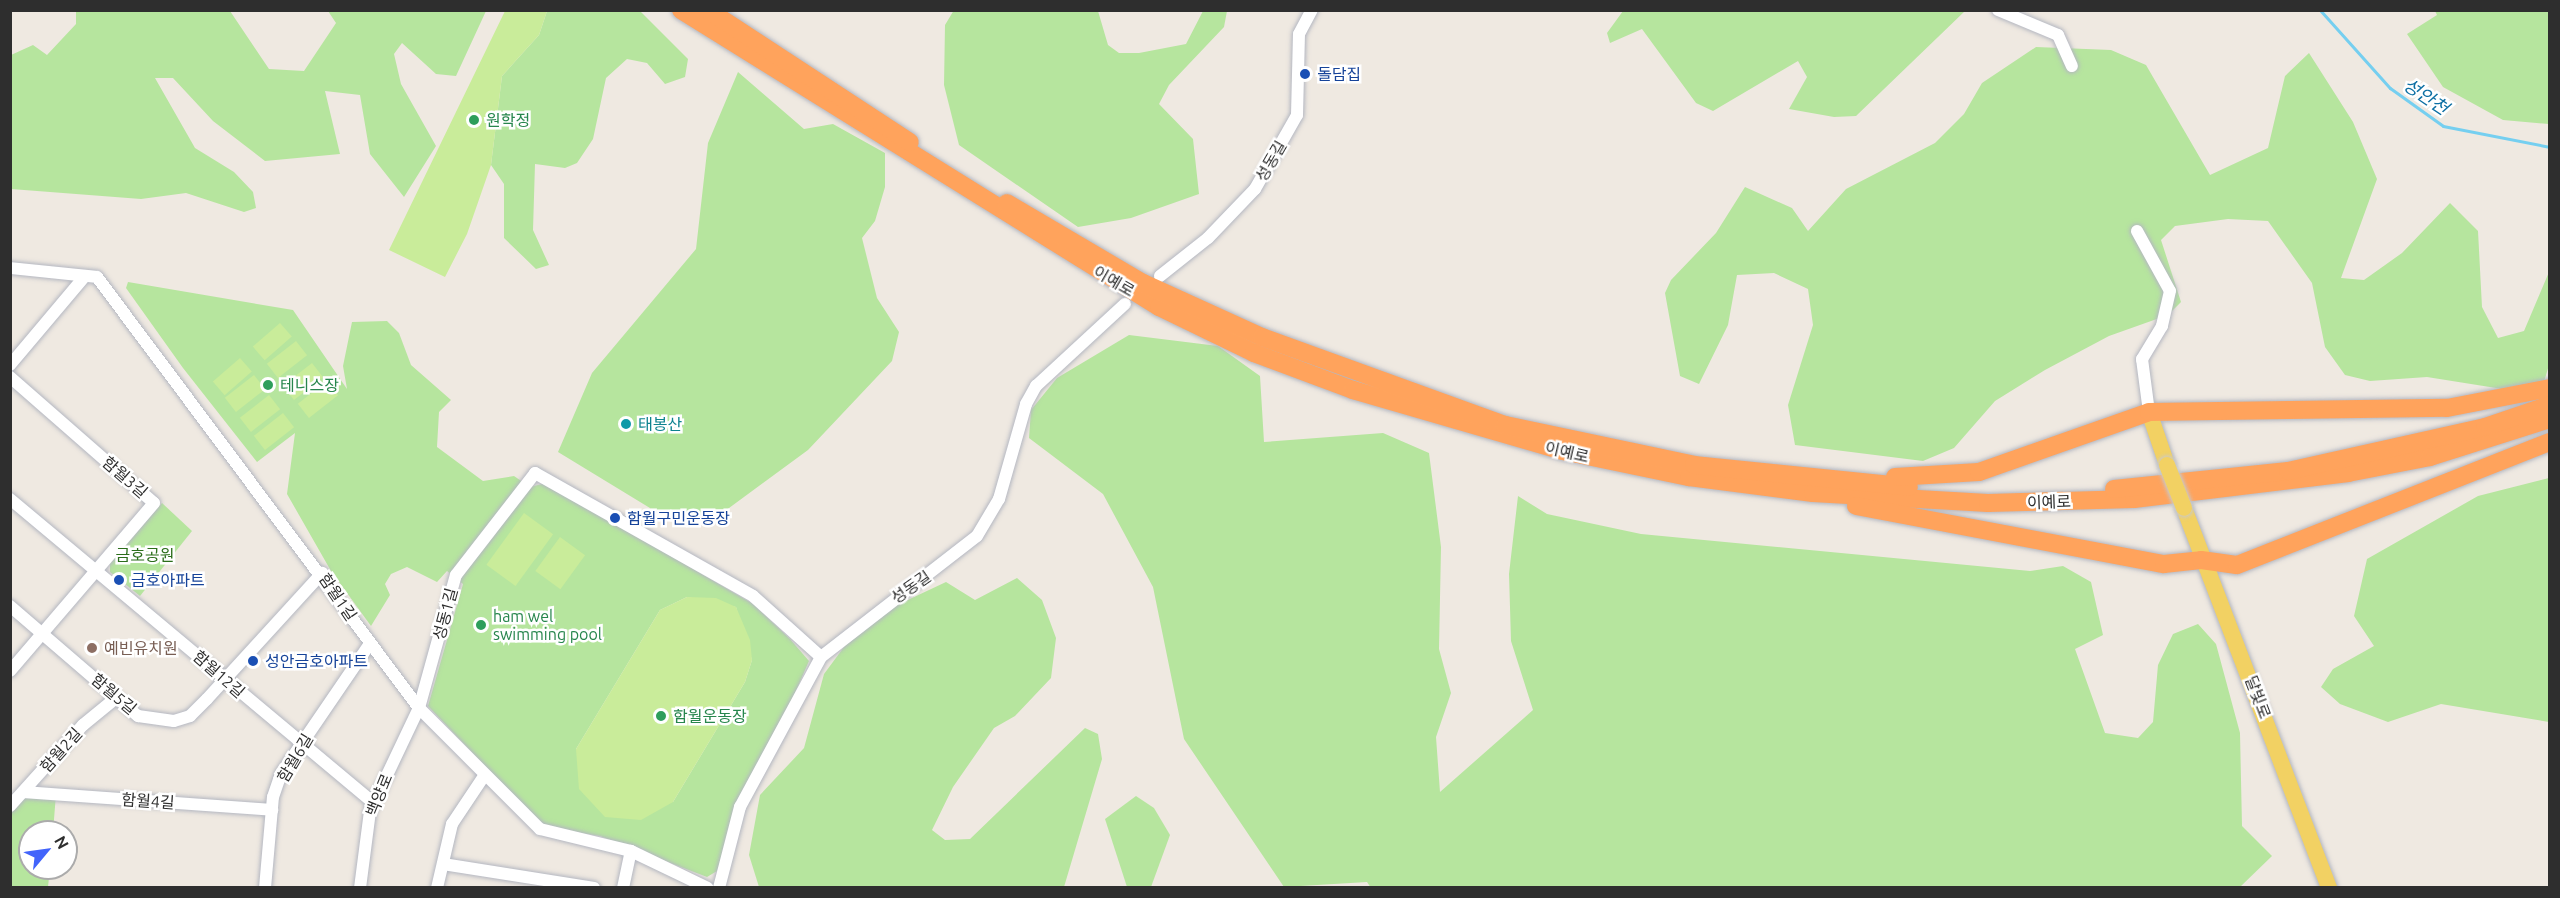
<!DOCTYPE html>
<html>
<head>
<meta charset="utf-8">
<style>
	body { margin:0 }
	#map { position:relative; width:2560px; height:898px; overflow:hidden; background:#efe9e1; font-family:Ubuntu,"Noto Sans KR",sans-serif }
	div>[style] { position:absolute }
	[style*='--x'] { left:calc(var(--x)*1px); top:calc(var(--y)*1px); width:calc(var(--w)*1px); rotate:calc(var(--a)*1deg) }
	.green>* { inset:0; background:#b6e59e }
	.pitch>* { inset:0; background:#c9ec9a; transform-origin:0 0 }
	.stream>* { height:3px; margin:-1.5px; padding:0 1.5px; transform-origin:1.5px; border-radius:1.5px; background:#75cff0 }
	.roads { filter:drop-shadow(0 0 2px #b4b7c1) drop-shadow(0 0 2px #b4b7c1) }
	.minor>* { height:12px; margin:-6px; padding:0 6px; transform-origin:6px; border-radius:6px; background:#fff }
	.major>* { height:16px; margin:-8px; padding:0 8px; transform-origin:8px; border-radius:8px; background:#f2d163 }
	.highway>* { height:18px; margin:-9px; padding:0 9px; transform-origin:9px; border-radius:9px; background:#ffa35c }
	.bridges { filter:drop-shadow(0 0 2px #c9c9c9) drop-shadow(0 0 2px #c9c9c9) }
	.major-bridge>* { height:16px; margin:-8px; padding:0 8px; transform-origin:8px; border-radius:8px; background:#f2d163 }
	.dots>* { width:16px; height:16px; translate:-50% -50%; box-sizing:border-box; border:3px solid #fff; border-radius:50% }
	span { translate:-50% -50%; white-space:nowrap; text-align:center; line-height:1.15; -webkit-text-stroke:5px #fff; paint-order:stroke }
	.transit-label { font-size:16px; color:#164399 }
	.left { translate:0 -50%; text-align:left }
	.leisure-label { font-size:16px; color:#27864d }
	.street-label { font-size:16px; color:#2e2e2e }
	.culture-label { font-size:16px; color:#0d838f }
	.park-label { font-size:16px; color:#2c6e1b }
	.education-label { font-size:16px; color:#785e54 }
	.water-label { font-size:18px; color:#0d6fa3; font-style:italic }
	.frame { position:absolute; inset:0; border:12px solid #2e2e2e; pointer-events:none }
	.north { position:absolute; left:18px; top:820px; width:60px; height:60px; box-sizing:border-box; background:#fff; border:2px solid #ababab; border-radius:50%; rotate:61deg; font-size:16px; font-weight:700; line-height:24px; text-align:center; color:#2e2e2e }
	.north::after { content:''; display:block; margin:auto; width:21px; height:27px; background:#4264fb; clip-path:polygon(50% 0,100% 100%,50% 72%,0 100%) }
</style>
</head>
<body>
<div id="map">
	<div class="green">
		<div style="clip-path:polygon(954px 10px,1098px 11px,1108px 45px,1119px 53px,1139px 53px,1186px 44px,1203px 11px,1227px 11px,1224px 27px,1169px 85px,1159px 104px,1193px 139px,1199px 194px,1131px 218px,1078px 227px,959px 145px,944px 85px,945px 25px)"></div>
		<div style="clip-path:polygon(76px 11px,230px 11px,269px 69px,304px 71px,336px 23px,328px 11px,486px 11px,456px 76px,436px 74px,402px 43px,394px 54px,401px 84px,436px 146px,404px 197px,370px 154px,360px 95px,325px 91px,340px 154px,265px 161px,213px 121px,173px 78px,155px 78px,195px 148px,234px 172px,253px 192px,256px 208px,244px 212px,186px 193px,141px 199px,11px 189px,11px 55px,33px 45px,47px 55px,76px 24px)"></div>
		<div style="clip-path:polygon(547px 11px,640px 11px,688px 59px,685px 77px,665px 84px,647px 63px,627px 59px,606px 78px,593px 139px,577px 163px,565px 168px,535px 164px,533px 230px,549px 265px,536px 269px,504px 238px,504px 184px,491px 165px,502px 76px,539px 35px)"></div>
		<div style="clip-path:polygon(1623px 11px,1623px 10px,1965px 11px,1856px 116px,1834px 117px,1789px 109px,1807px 77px,1798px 61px,1713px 111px,1696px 103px,1642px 29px,1610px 43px,1607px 33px)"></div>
		<div style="clip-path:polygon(2435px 11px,2549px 11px,2549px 124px,2503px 120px,2443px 87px,2407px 34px,2437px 15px)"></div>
		<div style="clip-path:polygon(2036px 47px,2111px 50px,2146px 65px,2210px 175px,2268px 148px,2285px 76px,2309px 53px,2353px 122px,2377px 179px,2341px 278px,2364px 280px,2402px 253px,2450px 203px,2478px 231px,2482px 307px,2498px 338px,2524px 331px,2549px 272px,2549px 365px,2540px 395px,2427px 377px,2370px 381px,2345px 375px,2325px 347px,2312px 283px,2268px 221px,2228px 219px,2175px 226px,2161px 240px,2181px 302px,2168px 315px,2109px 336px,2045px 370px,1995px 401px,1954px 448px,1923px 461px,1795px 445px,1788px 405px,1813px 325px,1808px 289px,1774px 273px,1737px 275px,1728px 325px,1699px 384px,1680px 376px,1665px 293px,1671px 280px,1716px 233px,1745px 187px,1792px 208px,1808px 231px,1846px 189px,1935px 143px,1964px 114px,1982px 83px)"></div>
		<div style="clip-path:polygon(738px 72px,804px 129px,833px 124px,885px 153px,885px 187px,875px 221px,862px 238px,877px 298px,899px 332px,892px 361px,808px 450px,710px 522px,668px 519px,558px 452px,592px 373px,696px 249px,708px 143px)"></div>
		<div style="clip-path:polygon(evenodd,128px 282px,293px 310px,347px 389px,343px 366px,352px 322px,387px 321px,399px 333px,411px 365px,451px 400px,439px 412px,437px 447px,483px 481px,514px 476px,530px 487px,546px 483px,753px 604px,790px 639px,809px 661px,717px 871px,707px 877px,600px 836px,543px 827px,428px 706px,463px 584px,447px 571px,437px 582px,407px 567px,391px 574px,385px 584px,390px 595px,371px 626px,331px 571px,287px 494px,295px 433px,257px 462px,183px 368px,126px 288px,128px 282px,687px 597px,736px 607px,752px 660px,745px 682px,673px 802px,576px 749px,660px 610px,687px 597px)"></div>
		<div style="clip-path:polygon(1129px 335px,1218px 346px,1260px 376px,1264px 442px,1383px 433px,1429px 453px,1441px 547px,1439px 649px,1451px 693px,1436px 737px,1440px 792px,1533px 710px,1511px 641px,1509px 574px,1518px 496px,1547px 514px,1641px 534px,2030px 571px,2063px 566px,2091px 582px,2103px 635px,2075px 649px,2105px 733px,2138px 738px,2153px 722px,2158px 665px,2173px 634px,2198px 624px,2216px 644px,2240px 733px,2242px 826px,2272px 856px,2239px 888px,1371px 888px,1367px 882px,1284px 887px,1184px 739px,1153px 587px,1103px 494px,1029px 438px,1031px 410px,1057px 378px)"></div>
		<div style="clip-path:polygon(2549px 478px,2549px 722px,2441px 704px,2388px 722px,2340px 704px,2321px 687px,2333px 669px,2374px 646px,2354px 616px,2367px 559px,2478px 496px)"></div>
		<div style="clip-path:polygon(162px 503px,192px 531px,140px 596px,110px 572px,110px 564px)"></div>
		<div style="clip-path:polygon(1017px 578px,1042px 600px,1056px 638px,1051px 678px,1015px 716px,994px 728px,953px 787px,932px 830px,945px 840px,970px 839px,1085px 728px,1098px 734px,1102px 759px,1064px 887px,759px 887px,749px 855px,760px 795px,804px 748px,824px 674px,847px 643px,878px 614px,946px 582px,975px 600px)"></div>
		<div style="clip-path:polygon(23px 792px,56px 794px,53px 832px,30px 832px,30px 868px,50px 868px,48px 887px,11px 888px,11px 806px)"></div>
		<div style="clip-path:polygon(1136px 796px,1154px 808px,1170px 835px,1151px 887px,1127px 887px,1105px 819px)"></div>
	</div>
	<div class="pitch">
		<div style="clip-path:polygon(505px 11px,547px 11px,539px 35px,502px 76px,491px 165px,467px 234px,445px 277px,389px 250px)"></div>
		<div style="left:280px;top:323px;width:18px;height:36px;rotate:49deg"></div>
		<div style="left:296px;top:341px;width:18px;height:37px;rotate:52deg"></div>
		<div style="left:240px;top:358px;width:18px;height:36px;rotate:49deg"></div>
		<div style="left:312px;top:363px;width:18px;height:37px;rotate:52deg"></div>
		<div style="left:254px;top:375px;width:18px;height:37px;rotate:52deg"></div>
		<div style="left:327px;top:381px;width:18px;height:37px;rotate:52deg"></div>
		<div style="left:269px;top:395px;width:18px;height:37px;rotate:52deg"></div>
		<div style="left:283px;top:413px;width:18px;height:37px;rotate:52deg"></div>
		<div style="left:524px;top:513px;width:36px;height:64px;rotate:36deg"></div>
		<div style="left:560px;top:537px;width:31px;height:42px;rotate:36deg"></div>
		<div style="clip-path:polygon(687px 597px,716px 598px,736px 607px,750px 640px,752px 660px,745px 682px,673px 802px,641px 820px,605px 817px,579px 789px,576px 749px,660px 610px)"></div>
	</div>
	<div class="stream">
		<div style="--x:2320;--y:10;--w:105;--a:48.1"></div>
		<div style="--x:2390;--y:88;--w:65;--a:35.6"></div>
		<div style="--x:2443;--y:126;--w:109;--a:11.1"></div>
	</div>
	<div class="roads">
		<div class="minor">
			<div style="--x:1998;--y:10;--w:65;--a:22.6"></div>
			<div style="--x:2058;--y:35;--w:34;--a:66"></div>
			<div style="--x:2137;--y:231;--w:68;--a:61.2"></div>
			<div style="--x:2170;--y:291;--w:36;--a:103"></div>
			<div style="--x:2162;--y:326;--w:39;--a:121"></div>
			<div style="--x:2142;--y:359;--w:53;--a:82.5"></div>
			<div style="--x:10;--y:268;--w:87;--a:5.9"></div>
			<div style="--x:97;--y:277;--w:538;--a:53.24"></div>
			<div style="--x:419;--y:708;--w:171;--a:45"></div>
			<div style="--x:540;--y:829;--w:94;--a:13.6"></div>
			<div style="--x:631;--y:851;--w:85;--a:25.7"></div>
			<div style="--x:1160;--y:276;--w:61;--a:-38.4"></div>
			<div style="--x:1208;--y:238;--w:68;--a:-46.2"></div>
			<div style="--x:1255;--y:189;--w:85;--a:-60.4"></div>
			<div style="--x:1297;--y:115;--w:81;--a:-88.6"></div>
			<div style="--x:1299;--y:34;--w:27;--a:-62"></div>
			<div style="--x:10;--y:365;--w:115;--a:-49.9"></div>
			<div style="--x:10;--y:377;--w:191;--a:41.2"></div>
			<div style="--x:154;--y:503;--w:221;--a:130.6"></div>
			<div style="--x:10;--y:499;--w:473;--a:39.9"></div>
			<div style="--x:10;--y:606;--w:169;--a:40.7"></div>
			<div style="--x:138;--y:716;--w:36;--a:8"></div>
			<div style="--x:174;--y:721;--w:17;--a:-17"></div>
			<div style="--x:190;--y:716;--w:24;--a:-45"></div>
			<div style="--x:207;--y:699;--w:171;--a:-47.6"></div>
			<div style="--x:23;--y:792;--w:250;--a:4.1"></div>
			<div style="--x:10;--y:806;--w:109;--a:-48"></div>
			<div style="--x:83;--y:725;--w:43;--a:-39.3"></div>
			<div style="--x:443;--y:864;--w:153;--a:9"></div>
			<div style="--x:265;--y:888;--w:91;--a:-85"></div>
			<div style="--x:273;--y:797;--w:24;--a:-71"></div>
			<div style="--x:281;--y:774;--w:156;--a:-55.7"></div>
			<div style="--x:360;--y:888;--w:78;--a:-82.6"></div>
			<div style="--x:370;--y:811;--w:114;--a:-64.6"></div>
			<div style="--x:419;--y:708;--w:138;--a:-74.5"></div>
			<div style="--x:456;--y:575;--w:129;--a:-52.2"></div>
			<div style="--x:535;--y:473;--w:250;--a:29.4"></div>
			<div style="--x:753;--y:596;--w:91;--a:41.9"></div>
			<div style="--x:437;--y:888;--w:66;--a:-76.8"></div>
			<div style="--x:452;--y:824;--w:58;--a:-56.3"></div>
			<div style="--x:623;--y:888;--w:38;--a:-78"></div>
			<div style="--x:719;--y:888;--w:84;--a:-75.5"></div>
			<div style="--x:740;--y:807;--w:170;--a:-61.6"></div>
			<div style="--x:821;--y:657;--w:197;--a:-37.8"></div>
			<div style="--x:977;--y:536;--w:43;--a:-59.3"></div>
			<div style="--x:999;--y:499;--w:99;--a:-74.1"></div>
			<div style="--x:1026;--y:404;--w:21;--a:-61"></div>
			<div style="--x:1036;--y:386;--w:121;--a:-42.7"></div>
		</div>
		<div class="major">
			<div style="--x:2149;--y:412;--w:56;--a:71.2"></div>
			<div style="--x:2184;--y:508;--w:407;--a:69.1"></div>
		</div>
		<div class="highway">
			<div style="--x:681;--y:10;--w:563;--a:31.85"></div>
			<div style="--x:1159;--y:307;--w:106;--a:25.8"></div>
			<div style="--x:1254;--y:353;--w:106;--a:20.5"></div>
			<div style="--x:1353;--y:390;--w:219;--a:16.2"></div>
			<div style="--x:1563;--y:451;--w:129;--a:11.7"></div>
			<div style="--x:1689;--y:477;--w:125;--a:7.4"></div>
			<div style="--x:1813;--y:493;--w:175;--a:3.3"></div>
			<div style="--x:1988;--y:503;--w:146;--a:-1.6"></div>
			<div style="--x:2134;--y:499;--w:216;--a:-6.9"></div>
			<div style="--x:2348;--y:473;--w:84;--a:-11"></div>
			<div style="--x:2430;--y:457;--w:126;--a:-17.6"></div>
			<div style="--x:708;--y:10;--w:241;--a:33.2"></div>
			<div style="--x:1007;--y:203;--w:158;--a:30.5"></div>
			<div style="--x:1143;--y:283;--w:131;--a:24.4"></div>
			<div style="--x:1262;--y:337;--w:258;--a:19.9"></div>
			<div style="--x:1505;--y:425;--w:193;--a:11.9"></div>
			<div style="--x:1694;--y:465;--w:216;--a:5.8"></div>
			<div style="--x:1895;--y:477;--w:84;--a:-3.4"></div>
			<div style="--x:1979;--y:472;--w:180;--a:-19.4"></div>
			<div style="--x:2149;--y:412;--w:298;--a:-0.8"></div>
			<div style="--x:2447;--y:408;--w:105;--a:-11"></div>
			<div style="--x:2114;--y:489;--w:175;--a:-5.9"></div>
			<div style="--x:2288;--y:471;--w:202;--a:-12.6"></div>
			<div style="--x:2485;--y:427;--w:69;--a:-18.7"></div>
			<div style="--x:1856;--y:506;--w:313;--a:10.7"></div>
			<div style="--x:2164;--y:564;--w:37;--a:-6"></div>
			<div style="--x:2201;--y:560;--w:36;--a:8"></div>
			<div style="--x:2237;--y:565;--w:336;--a:-21.5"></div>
		</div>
	</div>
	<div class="bridges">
		<div class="major-bridge">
			<div style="--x:2167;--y:465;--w:46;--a:68.4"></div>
		</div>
	</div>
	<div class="dots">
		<div style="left:1305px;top:74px;background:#1a4fb4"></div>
		<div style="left:474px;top:120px;background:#2e9e5b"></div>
		<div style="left:268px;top:385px;background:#2e9e5b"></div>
		<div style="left:626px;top:424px;background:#0f9aa8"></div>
		<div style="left:615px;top:518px;background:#1a4fb4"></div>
		<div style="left:119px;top:580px;background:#1a4fb4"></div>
		<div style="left:481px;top:625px;background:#2e9e5b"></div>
		<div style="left:92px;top:648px;background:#8d6e63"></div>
		<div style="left:253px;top:661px;background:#1a4fb4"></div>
		<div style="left:661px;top:716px;background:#2e9e5b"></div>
	</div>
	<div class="transit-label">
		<span class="left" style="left:1317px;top:74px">돌담집</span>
		<span class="left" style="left:627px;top:518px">함월구민운동장</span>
		<span class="left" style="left:131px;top:580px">금호아파트</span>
		<span class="left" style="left:265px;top:661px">성안금호아파트</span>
	</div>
	<div class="leisure-label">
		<span class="left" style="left:486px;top:120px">원학정</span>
		<span class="left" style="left:280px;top:385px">테니스장</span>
		<span class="left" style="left:493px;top:625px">ham wel<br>swimming pool</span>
		<span class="left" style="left:673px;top:716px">함월운동장</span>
	</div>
	<div class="street-label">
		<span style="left:1271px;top:161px;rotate:-60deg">성동길</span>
		<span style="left:1114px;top:281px;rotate:30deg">이예로</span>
		<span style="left:1567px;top:452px;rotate:13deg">이예로</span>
		<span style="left:125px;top:477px;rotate:41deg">함월3길</span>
		<span style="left:2049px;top:502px;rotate:-2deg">이예로</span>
		<span style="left:911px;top:587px;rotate:-35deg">성동길</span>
		<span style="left:338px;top:597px;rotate:56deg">함월1길</span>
		<span style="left:445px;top:614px;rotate:-75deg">성동1길</span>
		<span style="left:219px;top:674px;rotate:41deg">함월12길</span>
		<span style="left:114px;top:694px;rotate:40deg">함월5길</span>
		<span style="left:2258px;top:697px;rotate:69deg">달빛로</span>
		<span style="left:61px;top:750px;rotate:-48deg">함월2길</span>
		<span style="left:295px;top:758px;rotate:-59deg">함월6길</span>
		<span style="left:379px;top:795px;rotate:-68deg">백양로</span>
		<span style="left:148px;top:801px;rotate:4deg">함월4길</span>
	</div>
	<div class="culture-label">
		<span class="left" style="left:638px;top:424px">태봉산</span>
	</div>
	<div class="park-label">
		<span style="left:145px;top:555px">금호공원</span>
	</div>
	<div class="education-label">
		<span class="left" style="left:104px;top:648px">예빈유치원</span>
	</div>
	<div class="water-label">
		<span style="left:2426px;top:96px;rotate:34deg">성안천</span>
	</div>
	<div class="frame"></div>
	<div class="north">N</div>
</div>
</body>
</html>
